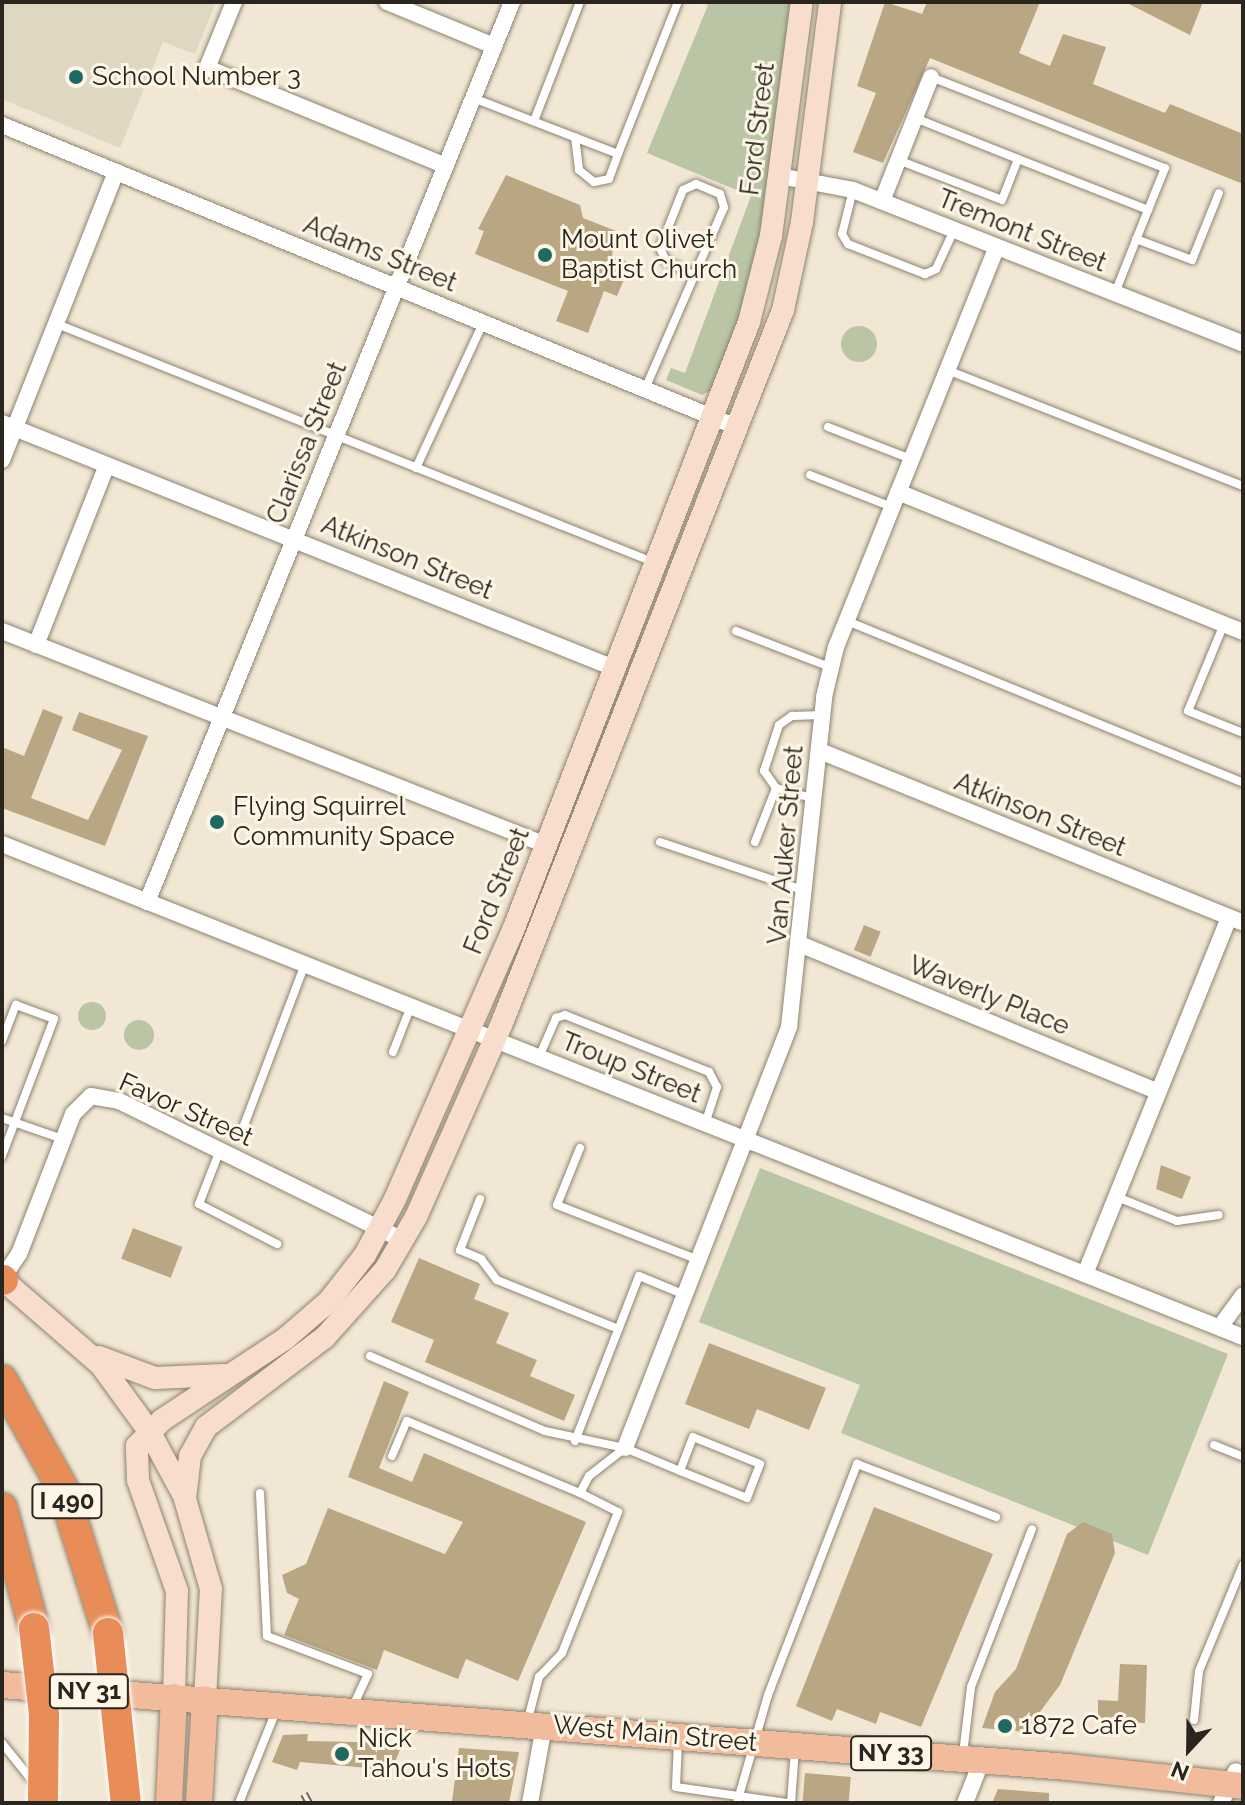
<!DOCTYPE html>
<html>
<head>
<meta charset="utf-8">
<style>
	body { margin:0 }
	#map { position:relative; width:1245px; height:1805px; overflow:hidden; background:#f2e7d4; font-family:Raleway,sans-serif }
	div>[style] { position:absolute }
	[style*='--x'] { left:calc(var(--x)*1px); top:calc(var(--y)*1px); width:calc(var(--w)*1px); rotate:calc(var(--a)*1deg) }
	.education>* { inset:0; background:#dfd7c2 }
	.green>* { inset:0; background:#b9c5a4 }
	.round { border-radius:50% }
	.building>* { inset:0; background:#b9a683; transform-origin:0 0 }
	.roads { filter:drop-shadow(0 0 2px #8c8371) drop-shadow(0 0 2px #8c8371) }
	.service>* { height:8px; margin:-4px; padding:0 4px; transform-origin:4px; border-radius:4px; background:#fff }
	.minor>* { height:16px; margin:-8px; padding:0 8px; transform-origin:8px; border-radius:8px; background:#fff }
	.secondary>* { height:22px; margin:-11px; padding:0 11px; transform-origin:11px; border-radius:11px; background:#f8ddcd }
	.primary>* { height:26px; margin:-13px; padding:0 13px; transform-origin:13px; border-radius:13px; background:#f2bb9b }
	.motorway>* { height:30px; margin:-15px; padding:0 15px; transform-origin:15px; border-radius:15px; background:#e98d58 }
	.rail>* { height:8px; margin-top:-4px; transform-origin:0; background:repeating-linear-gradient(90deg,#fdf5e5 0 15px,#6d665b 0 30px); box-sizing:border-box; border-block:2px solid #6d665b }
	.bridges { filter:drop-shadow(0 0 2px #fff) drop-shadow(0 0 2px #fff) }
	.motorway-bridge>* { height:30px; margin:-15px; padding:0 15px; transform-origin:15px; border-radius:15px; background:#e98d58 }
	.dots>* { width:22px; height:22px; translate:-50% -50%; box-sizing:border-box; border:4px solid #fdf5e5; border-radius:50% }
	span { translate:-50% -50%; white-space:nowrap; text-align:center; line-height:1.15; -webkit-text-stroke:6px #fdf5e5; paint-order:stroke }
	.shield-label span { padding:2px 6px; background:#fdf5e5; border:2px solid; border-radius:6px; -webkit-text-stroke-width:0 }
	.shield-label { font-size:24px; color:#2a261f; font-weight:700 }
	.poi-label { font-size:26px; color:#2a261f }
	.left { translate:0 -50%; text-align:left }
	.street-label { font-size:26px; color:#2a261f }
	.frame { position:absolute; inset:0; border:4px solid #2a261f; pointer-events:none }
	.north { position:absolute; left:1149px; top:1709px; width:80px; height:80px; -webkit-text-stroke:6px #fdf5e5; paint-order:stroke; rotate:202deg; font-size:22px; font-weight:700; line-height:32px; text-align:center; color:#2a261f }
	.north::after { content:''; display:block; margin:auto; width:28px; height:36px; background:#2a261f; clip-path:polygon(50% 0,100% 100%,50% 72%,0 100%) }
</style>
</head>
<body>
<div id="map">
	<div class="education">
		<div style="clip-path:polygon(2px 2px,216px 2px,195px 54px,163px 42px,120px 148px,2px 99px)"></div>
	</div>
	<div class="green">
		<div style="clip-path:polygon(701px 2px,792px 2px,767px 201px,747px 300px,712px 390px,702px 395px,666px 380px,671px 368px,685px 373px,751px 196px,647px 153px,708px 5px)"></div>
		<div class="round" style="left:841px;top:326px;width:36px;height:36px"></div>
		<div class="round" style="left:78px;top:1002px;width:28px;height:28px"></div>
		<div class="round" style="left:124px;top:1020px;width:30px;height:30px"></div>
		<div style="clip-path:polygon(760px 1168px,1228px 1354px,1148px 1555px,841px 1433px,860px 1385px,699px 1322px)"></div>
	</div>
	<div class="building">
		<div style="clip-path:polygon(885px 2px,922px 14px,927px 2px,1040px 2px,1019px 53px,1050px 66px,1063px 34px,1106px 47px,1093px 84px,1165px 113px,1170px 104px,1243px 134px,1243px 184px,930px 58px,883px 163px,853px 152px,876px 93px,857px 86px)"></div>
		<div style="clip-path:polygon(1125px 2px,1203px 2px,1190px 35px)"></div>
		<div style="clip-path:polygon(506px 175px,580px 205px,583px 218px,616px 231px,612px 256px,631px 263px,617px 296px,604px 291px,588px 333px,556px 321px,568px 291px,475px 254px,484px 231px,478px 229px)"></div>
		<div style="clip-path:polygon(43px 709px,63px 717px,31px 798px,88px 820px,122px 750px,72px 730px,79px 712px,148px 736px,105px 846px,2px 808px,2px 747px,24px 756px)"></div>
		<div style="left:864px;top:925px;width:18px;height:27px;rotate:22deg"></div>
		<div style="clip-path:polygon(1161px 1165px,1191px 1177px,1182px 1199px,1156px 1189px)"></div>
		<div style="left:133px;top:1228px;width:53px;height:33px;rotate:21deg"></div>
		<div style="clip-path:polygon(419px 1258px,480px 1284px,474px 1299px,509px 1313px,496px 1343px,537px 1360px,530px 1376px,575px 1395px,564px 1421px,425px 1362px,434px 1340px,391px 1322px)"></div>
		<div style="clip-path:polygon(709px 1343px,826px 1388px,809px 1430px,757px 1409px,749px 1429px,685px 1404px)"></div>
		<div style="clip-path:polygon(384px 1381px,409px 1392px,379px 1468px,412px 1482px,424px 1453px,586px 1522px,518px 1681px,466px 1659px,458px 1679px,384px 1650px,377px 1670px,284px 1635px,299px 1599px,287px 1593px,282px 1575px,306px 1564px,328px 1508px,445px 1554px,463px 1522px,348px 1477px)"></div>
		<div style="clip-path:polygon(874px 1507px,993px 1554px,921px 1727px,880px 1712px,876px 1724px,837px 1709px,832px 1721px,796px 1706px)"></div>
		<div style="clip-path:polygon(1083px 1522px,1112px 1534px,1115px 1553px,1060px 1685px,1025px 1732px,982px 1728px,995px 1692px,1016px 1669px,1067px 1534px)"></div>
		<div style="clip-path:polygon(1120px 1664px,1147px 1665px,1145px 1723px,1098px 1721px,1098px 1700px,1118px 1701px)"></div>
		<div style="clip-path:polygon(308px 1734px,307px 1741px,403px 1743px,387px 1781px,368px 1768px,300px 1762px,297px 1770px,272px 1762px,283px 1735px)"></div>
		<div style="clip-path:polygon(459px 1748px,519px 1752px,509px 1803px,452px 1802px)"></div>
		<div style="left:805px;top:1773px;width:46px;height:30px;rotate:5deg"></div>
		<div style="clip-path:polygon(998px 1789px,1049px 1793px,1049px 1803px,992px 1803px)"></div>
	</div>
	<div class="roads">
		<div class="service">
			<div style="--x:931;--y:77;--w:251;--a:21.3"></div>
			<div style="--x:1165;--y:168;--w:45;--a:112"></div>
			<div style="--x:473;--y:98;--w:155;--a:21.1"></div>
			<div style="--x:618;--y:154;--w:163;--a:-68.5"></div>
			<div style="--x:915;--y:118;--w:111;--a:21.7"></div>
			<div style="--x:534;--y:121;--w:128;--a:-68.9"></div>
			<div style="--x:575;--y:137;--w:33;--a:83"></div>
			<div style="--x:579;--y:170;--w:19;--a:39"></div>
			<div style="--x:594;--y:182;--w:15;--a:-11"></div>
			<div style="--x:609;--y:179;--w:27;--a:-70"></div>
			<div style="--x:898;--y:160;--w:111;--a:21"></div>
			<div style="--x:1002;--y:200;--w:44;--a:-68.7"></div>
			<div style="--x:1018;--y:159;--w:140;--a:21.4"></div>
			<div style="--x:1148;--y:210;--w:89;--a:111.7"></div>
			<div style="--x:853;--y:190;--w:45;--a:104"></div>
			<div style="--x:842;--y:234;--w:12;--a:59"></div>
			<div style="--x:848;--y:244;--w:83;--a:21.3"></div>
			<div style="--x:925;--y:274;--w:12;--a:-24"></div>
			<div style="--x:936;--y:269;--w:43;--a:-65.2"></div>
			<div style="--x:1136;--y:239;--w:60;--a:20.6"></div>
			<div style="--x:1192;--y:260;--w:72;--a:-68.1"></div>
			<div style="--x:57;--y:324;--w:642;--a:21.77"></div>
			<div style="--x:947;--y:370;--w:318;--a:21.4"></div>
			<div style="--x:645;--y:389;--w:198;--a:-66.5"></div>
			<div style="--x:724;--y:207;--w:14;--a:-107"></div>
			<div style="--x:720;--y:194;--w:26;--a:-157"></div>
			<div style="--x:696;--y:184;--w:14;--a:155"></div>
			<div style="--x:683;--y:190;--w:62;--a:111.6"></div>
			<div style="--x:660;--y:248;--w:14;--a:65"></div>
			<div style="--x:666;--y:261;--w:28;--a:27"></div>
			<div style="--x:828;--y:427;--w:89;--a:21.1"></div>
			<div style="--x:416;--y:468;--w:160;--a:-65.2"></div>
			<div style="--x:810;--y:475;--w:88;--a:21.3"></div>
			<div style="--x:847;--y:621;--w:428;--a:22.2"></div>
			<div style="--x:1224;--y:624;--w:94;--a:112.5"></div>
			<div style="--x:1188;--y:711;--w:59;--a:21.8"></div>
			<div style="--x:736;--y:631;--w:101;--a:21"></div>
			<div style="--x:815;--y:799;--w:41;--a:-164.2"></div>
			<div style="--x:776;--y:788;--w:21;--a:-125"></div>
			<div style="--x:764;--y:771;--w:48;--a:-71.9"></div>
			<div style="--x:779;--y:725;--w:16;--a:-35"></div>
			<div style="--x:792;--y:716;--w:30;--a:-2"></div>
			<div style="--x:660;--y:842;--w:154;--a:18.6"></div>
			<div style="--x:755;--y:842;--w:58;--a:-68.7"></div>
			<div style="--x:2;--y:1041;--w:39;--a:-69"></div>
			<div style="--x:16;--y:1005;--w:40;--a:20.2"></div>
			<div style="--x:54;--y:1019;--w:147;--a:110.8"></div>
			<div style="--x:393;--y:1052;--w:49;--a:-68.6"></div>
			<div style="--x:539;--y:1057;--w:43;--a:-66.4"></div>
			<div style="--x:556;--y:1018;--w:9;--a:-18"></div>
			<div style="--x:565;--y:1015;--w:155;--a:21.6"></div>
			<div style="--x:709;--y:1072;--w:17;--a:62"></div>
			<div style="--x:717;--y:1087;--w:38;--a:108"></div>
			<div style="--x:2;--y:1118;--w:65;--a:19"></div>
			<div style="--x:243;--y:1128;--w:175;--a:-69.3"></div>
			<div style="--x:580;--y:1148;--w:61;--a:112"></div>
			<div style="--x:557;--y:1205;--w:152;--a:21.2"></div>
			<div style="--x:220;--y:1150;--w:58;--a:111.3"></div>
			<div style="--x:199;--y:1204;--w:88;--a:27.1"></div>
			<div style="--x:1117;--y:1197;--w:65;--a:21.8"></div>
			<div style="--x:1177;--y:1221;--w:42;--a:-8.1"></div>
			<div style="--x:480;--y:1199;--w:55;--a:111.4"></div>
			<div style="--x:460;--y:1250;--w:23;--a:23"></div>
			<div style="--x:481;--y:1259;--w:26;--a:53"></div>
			<div style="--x:497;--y:1280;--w:131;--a:22"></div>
			<div style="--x:370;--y:1356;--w:190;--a:23.2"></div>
			<div style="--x:545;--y:1431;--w:82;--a:12"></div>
			<div style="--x:625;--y:1448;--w:60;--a:22.7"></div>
			<div style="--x:680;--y:1471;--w:72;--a:21.9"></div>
			<div style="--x:747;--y:1498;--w:36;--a:-69"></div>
			<div style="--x:760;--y:1464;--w:72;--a:-158.1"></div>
			<div style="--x:693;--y:1437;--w:36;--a:111"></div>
			<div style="--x:575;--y:1441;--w:177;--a:-68.8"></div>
			<div style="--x:639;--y:1276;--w:50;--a:22.4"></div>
			<div style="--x:1214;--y:1445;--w:31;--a:22"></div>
			<div style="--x:392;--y:1456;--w:38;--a:-67"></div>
			<div style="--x:407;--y:1421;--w:187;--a:22.6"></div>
			<div style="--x:580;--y:1493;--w:19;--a:-62"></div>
			<div style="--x:589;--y:1476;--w:46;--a:-37.9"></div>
			<div style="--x:260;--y:1493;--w:143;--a:87.2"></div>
			<div style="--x:267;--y:1636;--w:108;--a:20.6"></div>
			<div style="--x:368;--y:1674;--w:35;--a:115"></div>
			<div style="--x:1194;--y:1720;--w:49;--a:-84.2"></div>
			<div style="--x:1199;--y:1671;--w:115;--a:-67.5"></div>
			<div style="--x:527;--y:1723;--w:48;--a:-75.4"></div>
			<div style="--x:539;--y:1677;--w:33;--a:-46"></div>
			<div style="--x:562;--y:1653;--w:152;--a:-68.3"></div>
			<div style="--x:618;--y:1512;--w:42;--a:-153.4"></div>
			<div style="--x:678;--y:1741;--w:46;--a:92.5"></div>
			<div style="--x:676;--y:1787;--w:112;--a:8.2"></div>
			<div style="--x:2;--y:1743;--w:53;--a:51.2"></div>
			<div style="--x:963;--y:1754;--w:67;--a:-83.2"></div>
			<div style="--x:971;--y:1687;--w:169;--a:-68.9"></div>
			<div style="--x:239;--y:1803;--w:99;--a:-68.1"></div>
			<div style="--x:737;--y:1803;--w:112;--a:-74"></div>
			<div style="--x:768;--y:1695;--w:248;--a:-68.9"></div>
			<div style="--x:857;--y:1464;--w:149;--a:20.9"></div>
			<div style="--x:791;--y:1803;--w:55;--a:-85.8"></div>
		</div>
		<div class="minor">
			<div style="--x:234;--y:2;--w:71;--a:112.2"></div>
			<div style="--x:207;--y:68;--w:258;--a:22.3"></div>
			<div style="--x:387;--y:2;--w:116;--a:22.4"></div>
			<div style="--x:2;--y:125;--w:797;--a:22.35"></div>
			<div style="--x:779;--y:176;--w:75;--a:10.7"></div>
			<div style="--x:853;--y:190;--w:419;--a:21.5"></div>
			<div style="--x:882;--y:201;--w:133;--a:-68.4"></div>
			<div style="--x:2;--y:423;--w:659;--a:21.82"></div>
			<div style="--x:2;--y:460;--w:310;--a:-68.4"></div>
			<div style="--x:898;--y:492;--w:372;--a:22.1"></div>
			<div style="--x:2;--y:631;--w:585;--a:21.47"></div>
			<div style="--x:36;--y:645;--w:193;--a:-68.5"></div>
			<div style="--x:820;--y:751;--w:457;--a:22.1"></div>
			<div style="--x:2;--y:844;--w:1335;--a:21.67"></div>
			<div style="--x:147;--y:902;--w:971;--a:-67.92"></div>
			<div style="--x:802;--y:945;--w:385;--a:22.4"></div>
			<div style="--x:1085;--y:1274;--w:384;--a:-68"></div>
			<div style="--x:2;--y:1279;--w:30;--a:-56"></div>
			<div style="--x:19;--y:1254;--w:150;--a:-68.9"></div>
			<div style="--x:73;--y:1114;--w:25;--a:-45"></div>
			<div style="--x:91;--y:1096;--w:28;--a:10"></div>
			<div style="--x:119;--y:1101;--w:316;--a:26.1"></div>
			<div style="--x:1220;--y:1327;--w:39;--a:-54"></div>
			<div style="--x:625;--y:1448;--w:452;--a:-68.7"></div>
			<div style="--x:789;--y:1027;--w:332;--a:-83.9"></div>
			<div style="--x:824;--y:697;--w:51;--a:-76.5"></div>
			<div style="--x:836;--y:647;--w:430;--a:-68.1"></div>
			<div style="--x:530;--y:1803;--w:78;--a:-79.7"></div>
			<div style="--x:965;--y:1803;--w:46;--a:-68.4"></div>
			<div style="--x:1221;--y:1803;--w:35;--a:-65"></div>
		</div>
		<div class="secondary">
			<div style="--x:3;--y:1280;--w:130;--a:40.9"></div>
			<div style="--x:101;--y:1365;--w:82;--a:54"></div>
			<div style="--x:149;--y:1431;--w:72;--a:61.6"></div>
			<div style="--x:99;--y:1357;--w:60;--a:20.6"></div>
			<div style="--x:155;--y:1378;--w:69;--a:-2.5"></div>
			<div style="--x:174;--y:1697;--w:106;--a:-88.4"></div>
			<div style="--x:177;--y:1591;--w:118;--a:-109.4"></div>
			<div style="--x:138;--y:1480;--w:34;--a:-92"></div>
			<div style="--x:137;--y:1446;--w:36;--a:-46"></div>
			<div style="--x:162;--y:1420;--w:147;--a:-33.4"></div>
			<div style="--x:285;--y:1339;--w:58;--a:-40.8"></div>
			<div style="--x:329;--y:1301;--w:58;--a:-52"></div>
			<div style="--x:365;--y:1255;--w:64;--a:-61.8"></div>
			<div style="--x:395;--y:1199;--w:291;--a:-66.3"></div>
			<div style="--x:512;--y:933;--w:655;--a:-68.8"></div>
			<div style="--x:749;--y:322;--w:89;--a:-75.7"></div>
			<div style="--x:771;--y:236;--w:236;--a:-82.5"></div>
			<div style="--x:205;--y:1699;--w:110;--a:-86.9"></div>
			<div style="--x:211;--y:1589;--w:94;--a:-106.1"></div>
			<div style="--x:185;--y:1499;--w:43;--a:-83.4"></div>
			<div style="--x:190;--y:1456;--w:33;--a:-61"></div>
			<div style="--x:206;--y:1427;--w:149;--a:-37.1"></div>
			<div style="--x:325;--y:1337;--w:90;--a:-48.2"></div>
			<div style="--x:385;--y:1270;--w:61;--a:-59.7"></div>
			<div style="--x:416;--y:1217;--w:212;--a:-66.1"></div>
			<div style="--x:502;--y:1023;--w:766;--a:-68.49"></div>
			<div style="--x:783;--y:310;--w:90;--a:-77.8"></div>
			<div style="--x:802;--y:222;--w:222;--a:-82.7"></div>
		</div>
		<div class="primary">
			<div style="--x:2;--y:1685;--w:1069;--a:4.4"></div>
			<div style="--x:1068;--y:1767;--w:176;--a:6.2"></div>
			<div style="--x:169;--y:1803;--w:106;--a:-87.3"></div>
			<div style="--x:199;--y:1803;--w:104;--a:-86.7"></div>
		</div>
		<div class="motorway">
			<div style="--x:2;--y:1280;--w:1;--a:0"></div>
			<div style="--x:2;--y:1380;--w:123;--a:60.7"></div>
			<div style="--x:62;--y:1487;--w:153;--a:72.5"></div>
			<div style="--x:2;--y:1508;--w:124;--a:75.1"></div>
		</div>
	</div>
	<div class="rail">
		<div style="--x:304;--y:1794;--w:10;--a:61"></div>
	</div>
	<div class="bridges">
		<div class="motorway-bridge">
			<div style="--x:34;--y:1628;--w:88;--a:83.4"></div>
			<div style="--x:44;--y:1715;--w:88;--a:90.7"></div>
			<div style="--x:108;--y:1633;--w:171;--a:84"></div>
		</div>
	</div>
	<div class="dots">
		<div style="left:76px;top:77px;background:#1e6962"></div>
		<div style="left:545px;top:255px;background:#1e6962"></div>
		<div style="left:217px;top:822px;background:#1e6962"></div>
		<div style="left:1005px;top:1726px;background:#1e6962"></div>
		<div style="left:342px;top:1754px;background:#1e6962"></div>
	</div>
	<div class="shield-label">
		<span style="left:67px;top:1501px">I 490</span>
		<span style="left:89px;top:1691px">NY 31</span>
		<span style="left:891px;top:1753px">NY 33</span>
	</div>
	<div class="poi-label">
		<span class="left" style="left:92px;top:77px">School Number 3</span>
		<span class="left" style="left:561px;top:255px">Mount Olivet<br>Baptist Church</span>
		<span class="left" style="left:233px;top:822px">Flying Squirrel<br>Community Space</span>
		<span class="left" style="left:1021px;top:1726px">1872 Cafe</span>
		<span class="left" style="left:358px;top:1754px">Nick<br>Tahou's Hots</span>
	</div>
	<div class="street-label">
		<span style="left:758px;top:129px;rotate:-83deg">Ford Street</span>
		<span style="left:1022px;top:231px;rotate:22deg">Tremont Street</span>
		<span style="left:380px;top:254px;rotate:22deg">Adams Street</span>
		<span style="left:307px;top:443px;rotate:-68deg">Clarissa Street</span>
		<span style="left:407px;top:558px;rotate:22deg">Atkinson Street</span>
		<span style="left:1040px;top:815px;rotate:22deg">Atkinson Street</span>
		<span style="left:786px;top:845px;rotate:-85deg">Van Auker Street</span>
		<span style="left:497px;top:891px;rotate:-68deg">Ford Street</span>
		<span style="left:989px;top:996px;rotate:22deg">Waverly Place</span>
		<span style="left:631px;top:1068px;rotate:22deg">Troup Street</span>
		<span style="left:186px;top:1110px;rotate:24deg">Favor Street</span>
		<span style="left:655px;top:1734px;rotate:5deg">West Main Street</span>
	</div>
	<div class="frame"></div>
	<div class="north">N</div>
</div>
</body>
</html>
